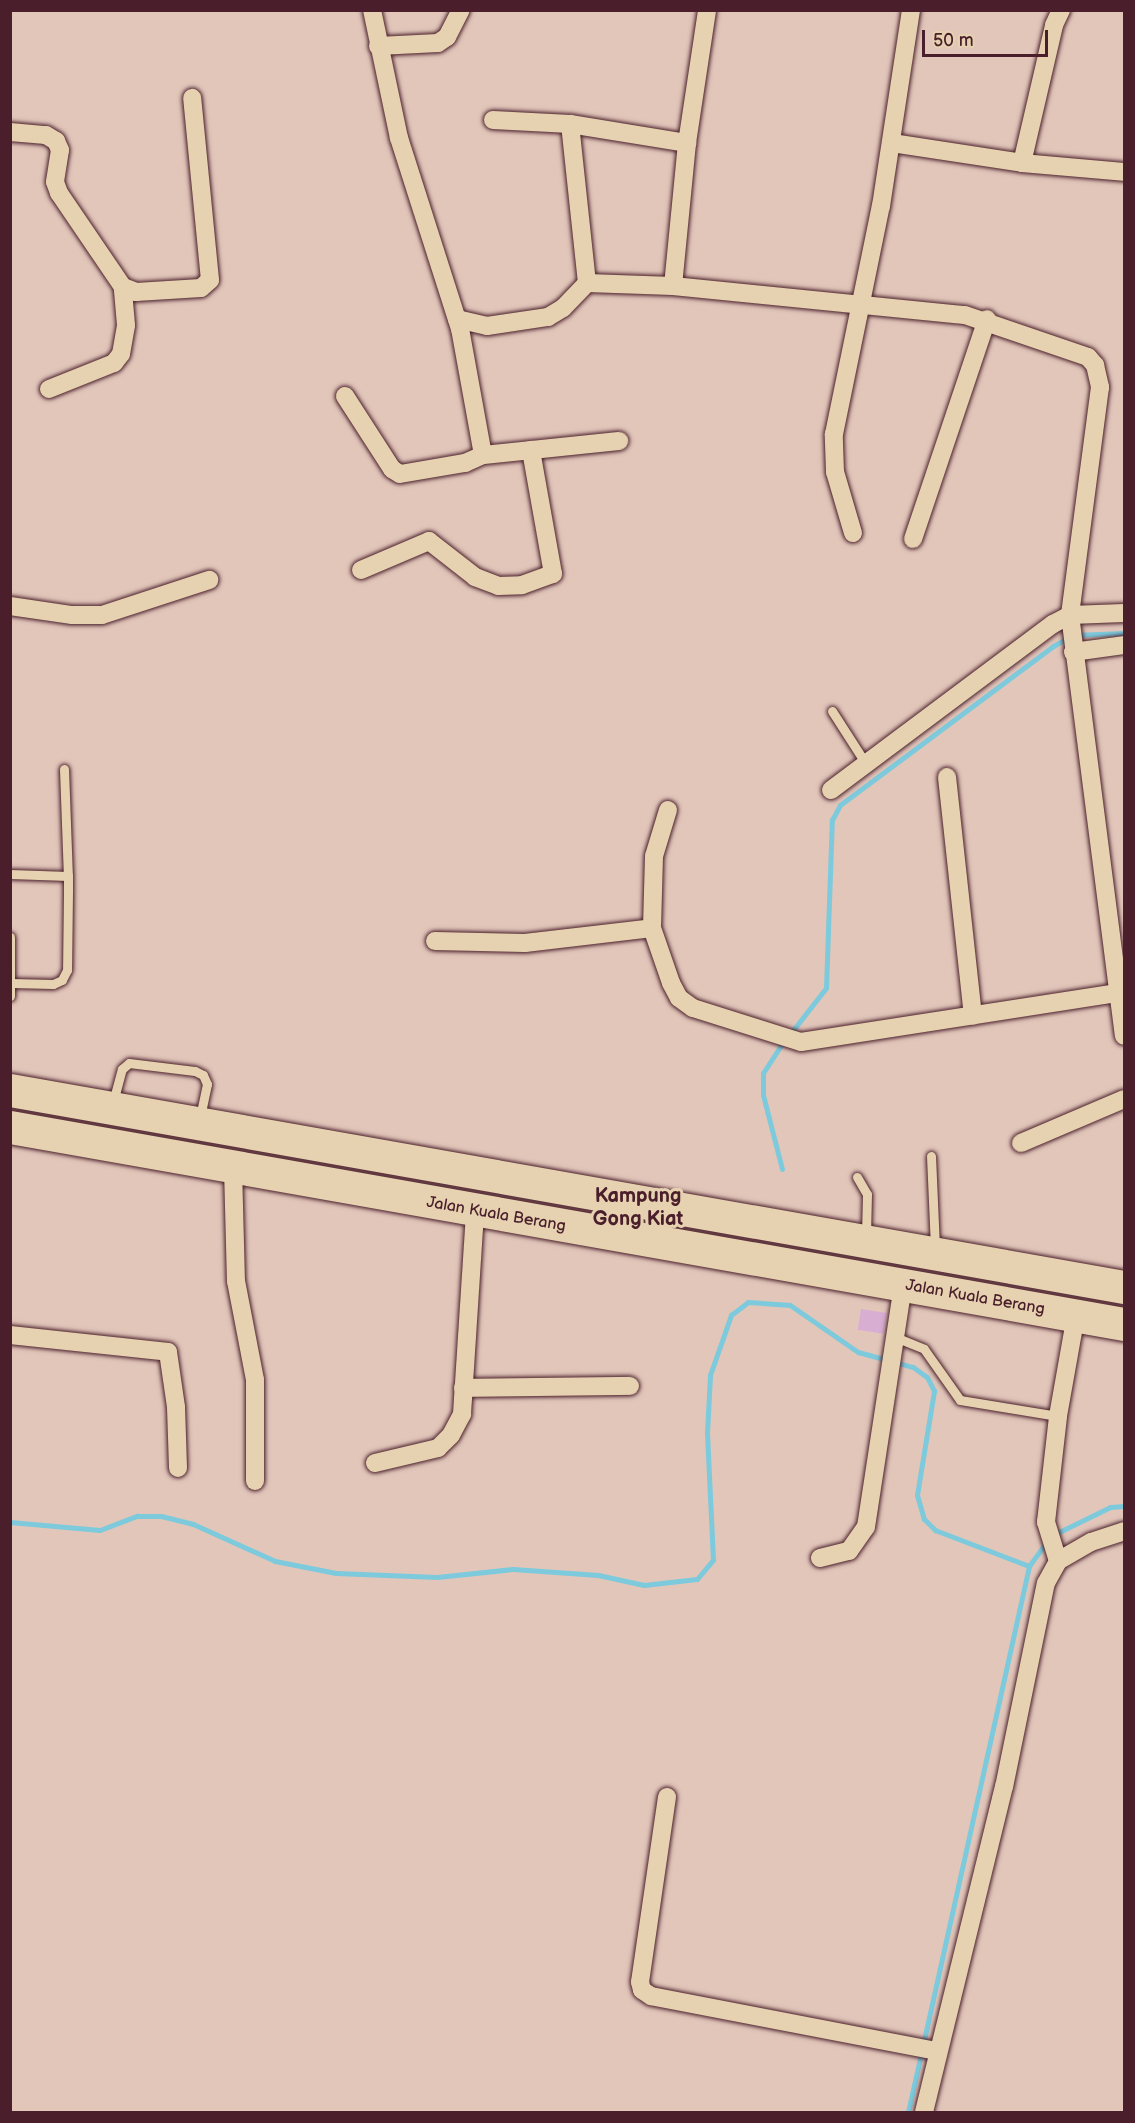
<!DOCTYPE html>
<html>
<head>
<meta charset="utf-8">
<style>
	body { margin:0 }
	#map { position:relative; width:1135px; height:2123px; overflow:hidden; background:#e2c6ba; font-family:"Balsamiq Sans",sans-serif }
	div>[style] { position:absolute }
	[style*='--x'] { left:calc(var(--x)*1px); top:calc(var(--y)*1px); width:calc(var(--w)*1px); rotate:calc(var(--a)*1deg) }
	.stream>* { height:5px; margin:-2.5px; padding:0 2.5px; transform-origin:2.5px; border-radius:2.5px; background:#7dcadc }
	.building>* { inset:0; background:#d9aed3; transform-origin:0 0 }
	.roads { filter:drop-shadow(0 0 2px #4a1f2b) drop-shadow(0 0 2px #4a1f2b) }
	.lane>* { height:9px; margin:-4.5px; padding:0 4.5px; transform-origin:4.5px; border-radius:4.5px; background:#e6d1b0 }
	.street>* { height:18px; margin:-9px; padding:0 9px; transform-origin:9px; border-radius:9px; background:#e6d1b0 }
	.highway>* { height:33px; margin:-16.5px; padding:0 16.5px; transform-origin:16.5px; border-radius:16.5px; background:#e6d1b0 }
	span { translate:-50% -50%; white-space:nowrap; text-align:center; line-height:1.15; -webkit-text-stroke:6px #e6d1b0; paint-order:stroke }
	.street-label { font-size:16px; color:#4a1f2b }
	.quarter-label { font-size:20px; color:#4a1f2b; font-weight:700 }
	.frame { position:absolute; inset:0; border:12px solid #4a1f2b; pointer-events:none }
	.scale { position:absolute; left:922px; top:30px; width:126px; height:27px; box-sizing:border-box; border:3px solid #4a1f2b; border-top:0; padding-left:8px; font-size:18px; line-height:21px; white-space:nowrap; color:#4a1f2b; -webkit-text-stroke:4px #e6d1b0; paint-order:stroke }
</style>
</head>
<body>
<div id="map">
	<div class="stream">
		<div style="--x:790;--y:1034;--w:58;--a:-52"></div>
		<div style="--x:826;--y:988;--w:168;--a:-88"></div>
		<div style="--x:832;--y:820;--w:17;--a:-62"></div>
		<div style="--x:840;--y:805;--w:266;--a:-36.7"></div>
		<div style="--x:1053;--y:646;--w:24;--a:-28"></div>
		<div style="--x:1074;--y:635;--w:50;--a:-2.3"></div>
		<div style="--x:782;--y:1169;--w:76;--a:-104.4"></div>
		<div style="--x:763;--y:1095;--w:22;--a:-90"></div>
		<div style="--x:763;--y:1073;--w:38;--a:-57"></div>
		<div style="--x:10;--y:1522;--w:90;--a:5.1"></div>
		<div style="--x:100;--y:1530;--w:40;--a:-21"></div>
		<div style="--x:137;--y:1516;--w:24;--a:0"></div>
		<div style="--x:161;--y:1516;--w:33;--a:14"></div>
		<div style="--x:193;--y:1524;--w:90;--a:24.3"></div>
		<div style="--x:275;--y:1561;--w:62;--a:11.1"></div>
		<div style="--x:336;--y:1573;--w:101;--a:2.3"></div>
		<div style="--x:437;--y:1577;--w:76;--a:-6"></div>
		<div style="--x:513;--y:1569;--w:85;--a:4"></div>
		<div style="--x:598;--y:1575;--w:47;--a:12.3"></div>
		<div style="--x:644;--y:1585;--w:53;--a:-6.5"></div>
		<div style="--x:697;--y:1579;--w:25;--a:-50"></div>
		<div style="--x:713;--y:1560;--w:127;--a:-92.7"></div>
		<div style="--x:707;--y:1433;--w:58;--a:-87"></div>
		<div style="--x:710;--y:1375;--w:64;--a:-70.7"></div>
		<div style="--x:731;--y:1315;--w:21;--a:-37"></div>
		<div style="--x:748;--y:1302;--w:42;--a:4.1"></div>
		<div style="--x:790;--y:1305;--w:83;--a:34.7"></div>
		<div style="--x:858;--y:1352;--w:57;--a:15.3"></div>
		<div style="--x:913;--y:1367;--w:17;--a:36"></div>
		<div style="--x:927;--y:1377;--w:16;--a:63"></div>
		<div style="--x:934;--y:1391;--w:105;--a:99.3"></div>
		<div style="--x:917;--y:1495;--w:25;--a:74"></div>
		<div style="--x:924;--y:1519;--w:16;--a:45"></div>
		<div style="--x:935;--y:1530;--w:101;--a:21"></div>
		<div style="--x:1055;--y:1534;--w:61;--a:-26.1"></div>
		<div style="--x:1110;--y:1507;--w:14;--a:-4"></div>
		<div style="--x:908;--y:2112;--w:559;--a:-77.5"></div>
		<div style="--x:1029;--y:1566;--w:32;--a:-54"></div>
	</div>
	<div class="building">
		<div style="left:861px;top:1309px;width:26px;height:21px;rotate:9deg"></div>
	</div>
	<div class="roads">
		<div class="lane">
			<div style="--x:832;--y:711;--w:63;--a:57.3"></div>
			<div style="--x:64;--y:769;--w:107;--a:87.9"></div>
			<div style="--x:10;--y:874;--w:58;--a:2"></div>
			<div style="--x:68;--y:876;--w:16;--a:90"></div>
			<div style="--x:68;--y:892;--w:78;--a:90.7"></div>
			<div style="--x:67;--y:970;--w:11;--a:117"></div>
			<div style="--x:62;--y:980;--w:10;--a:156"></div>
			<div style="--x:53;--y:984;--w:42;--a:-178.6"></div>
			<div style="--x:10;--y:937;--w:59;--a:90"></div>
			<div style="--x:113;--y:1102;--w:34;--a:-75"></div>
			<div style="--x:122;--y:1069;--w:9;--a:-41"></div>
			<div style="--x:129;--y:1063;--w:66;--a:6.9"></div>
			<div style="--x:195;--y:1071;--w:9;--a:27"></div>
			<div style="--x:203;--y:1075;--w:10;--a:66"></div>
			<div style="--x:207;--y:1084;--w:34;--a:102"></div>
			<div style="--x:931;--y:1156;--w:93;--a:87.5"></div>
			<div style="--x:857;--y:1177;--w:20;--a:60"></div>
			<div style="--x:867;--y:1194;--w:41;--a:91.4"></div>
			<div style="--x:895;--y:1337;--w:31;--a:22"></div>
			<div style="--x:924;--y:1349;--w:62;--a:54.8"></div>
			<div style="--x:960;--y:1400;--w:99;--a:9.3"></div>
		</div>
		<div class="street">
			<div style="--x:378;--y:46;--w:60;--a:-2.9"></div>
			<div style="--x:438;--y:43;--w:11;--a:-34"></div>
			<div style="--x:447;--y:37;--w:30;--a:-63"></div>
			<div style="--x:493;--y:120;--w:77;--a:3"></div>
			<div style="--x:570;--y:124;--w:119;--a:9.2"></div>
			<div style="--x:570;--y:124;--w:160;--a:83.9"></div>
			<div style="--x:10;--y:132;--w:36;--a:5"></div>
			<div style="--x:46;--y:135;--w:12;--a:31"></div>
			<div style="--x:56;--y:141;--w:10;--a:66"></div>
			<div style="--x:60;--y:150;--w:32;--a:99"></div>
			<div style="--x:55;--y:182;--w:12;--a:70"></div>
			<div style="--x:59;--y:193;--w:114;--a:55.8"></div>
			<div style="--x:123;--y:287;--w:14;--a:21"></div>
			<div style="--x:136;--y:292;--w:65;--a:-3.5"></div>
			<div style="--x:201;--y:288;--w:12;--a:-42"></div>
			<div style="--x:210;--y:280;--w:183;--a:-95.6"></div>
			<div style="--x:892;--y:143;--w:132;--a:8.7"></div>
			<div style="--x:1022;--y:163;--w:102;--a:5"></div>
			<div style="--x:1022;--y:163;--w:142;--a:-76.9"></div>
			<div style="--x:1054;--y:25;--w:17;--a:-65"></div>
			<div style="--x:673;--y:286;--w:144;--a:-84.4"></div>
			<div style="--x:687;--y:143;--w:134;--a:-81.4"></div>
			<div style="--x:457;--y:319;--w:31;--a:13"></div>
			<div style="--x:487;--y:326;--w:62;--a:-8.4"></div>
			<div style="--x:548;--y:317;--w:17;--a:-31"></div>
			<div style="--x:563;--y:308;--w:35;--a:-46"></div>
			<div style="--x:587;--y:283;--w:86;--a:2"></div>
			<div style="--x:673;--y:286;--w:293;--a:5.7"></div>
			<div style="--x:965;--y:315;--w:130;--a:18.9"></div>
			<div style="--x:1088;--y:357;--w:11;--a:49"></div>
			<div style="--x:1095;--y:365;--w:23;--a:77"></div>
			<div style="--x:1100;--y:387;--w:230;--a:97.5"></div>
			<div style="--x:1070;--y:615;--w:54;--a:-2.1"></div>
			<div style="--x:49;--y:389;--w:70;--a:-21.8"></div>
			<div style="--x:114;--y:363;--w:11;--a:-52"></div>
			<div style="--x:121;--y:354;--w:29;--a:-80"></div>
			<div style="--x:126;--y:325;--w:38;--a:-95"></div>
			<div style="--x:345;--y:396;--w:87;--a:57.2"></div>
			<div style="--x:392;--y:469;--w:9;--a:32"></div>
			<div style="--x:400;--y:474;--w:66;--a:-9.6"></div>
			<div style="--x:465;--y:463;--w:20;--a:-24"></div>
			<div style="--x:483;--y:455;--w:128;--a:-100.3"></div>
			<div style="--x:460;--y:329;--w:201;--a:-107.7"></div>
			<div style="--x:399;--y:138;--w:131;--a:-101.9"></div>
			<div style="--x:483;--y:455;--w:137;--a:-5.9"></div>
			<div style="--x:853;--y:533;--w:64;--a:-106.4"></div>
			<div style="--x:835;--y:472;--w:38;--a:-92"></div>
			<div style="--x:834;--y:434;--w:233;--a:-78.4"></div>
			<div style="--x:881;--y:206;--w:198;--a:-81.3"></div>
			<div style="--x:913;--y:539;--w:232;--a:-71.4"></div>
			<div style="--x:361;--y:570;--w:74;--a:-23.1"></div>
			<div style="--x:429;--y:541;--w:58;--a:38"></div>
			<div style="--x:475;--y:577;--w:25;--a:21"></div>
			<div style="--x:498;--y:586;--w:24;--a:-2"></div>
			<div style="--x:522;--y:585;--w:33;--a:-20"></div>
			<div style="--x:553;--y:574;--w:126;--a:-100.1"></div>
			<div style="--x:10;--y:606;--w:63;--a:8.3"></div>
			<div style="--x:72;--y:615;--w:30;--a:0"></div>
			<div style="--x:102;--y:615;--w:113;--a:-18.1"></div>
			<div style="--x:1070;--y:615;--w:424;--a:82.7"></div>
			<div style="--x:1073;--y:652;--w:51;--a:-7.8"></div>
			<div style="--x:947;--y:777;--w:240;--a:83.8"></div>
			<div style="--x:831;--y:790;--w:277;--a:-36.8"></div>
			<div style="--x:1053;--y:624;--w:19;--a:-28"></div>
			<div style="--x:668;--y:810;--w:48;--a:106.9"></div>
			<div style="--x:654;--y:856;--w:72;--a:91.6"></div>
			<div style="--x:652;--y:928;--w:58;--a:70.9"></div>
			<div style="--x:671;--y:983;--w:17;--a:62"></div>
			<div style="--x:679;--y:998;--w:17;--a:36"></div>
			<div style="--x:693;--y:1008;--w:113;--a:17.5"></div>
			<div style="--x:801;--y:1042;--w:319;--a:-8.8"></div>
			<div style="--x:435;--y:941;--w:90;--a:1.3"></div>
			<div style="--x:525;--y:943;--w:128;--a:-6.7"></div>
			<div style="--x:1021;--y:1143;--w:112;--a:-23.1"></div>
			<div style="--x:233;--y:1168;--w:113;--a:88.5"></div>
			<div style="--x:236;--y:1281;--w:101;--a:79.1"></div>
			<div style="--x:255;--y:1380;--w:101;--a:90"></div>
			<div style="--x:10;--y:1335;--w:159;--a:6.1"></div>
			<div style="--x:168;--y:1352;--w:56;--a:81.7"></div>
			<div style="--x:176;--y:1407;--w:61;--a:88.1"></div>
			<div style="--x:463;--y:1388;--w:167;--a:-0.7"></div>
			<div style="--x:375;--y:1463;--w:65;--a:-13.4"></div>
			<div style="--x:438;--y:1448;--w:18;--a:-45"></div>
			<div style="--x:451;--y:1435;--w:24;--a:-62"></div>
			<div style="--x:462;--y:1414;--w:202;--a:-86.3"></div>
			<div style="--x:820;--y:1558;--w:30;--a:-14"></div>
			<div style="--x:849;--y:1551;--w:29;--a:-55"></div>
			<div style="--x:866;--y:1527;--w:245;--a:-81.3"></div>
			<div style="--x:1058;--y:1561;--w:41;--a:-107.1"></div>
			<div style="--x:1046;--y:1522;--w:107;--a:-83.5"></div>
			<div style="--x:1058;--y:1416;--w:103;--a:-79.9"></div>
			<div style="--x:667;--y:1797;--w:187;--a:98.3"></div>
			<div style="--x:640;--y:1982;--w:8;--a:76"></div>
			<div style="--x:642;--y:1990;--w:11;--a:34"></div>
			<div style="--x:651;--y:1996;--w:291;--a:10.9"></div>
			<div style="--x:924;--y:2112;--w:335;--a:-76.2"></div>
			<div style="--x:1004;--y:1787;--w:208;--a:-78.4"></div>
			<div style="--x:1046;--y:1583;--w:25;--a:-61"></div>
			<div style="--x:1058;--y:1561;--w:38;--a:-30"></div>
			<div style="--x:1091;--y:1542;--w:35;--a:-18"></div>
		</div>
		<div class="highway">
			<div style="--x:10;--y:1090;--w:1131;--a:10.03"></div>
			<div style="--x:10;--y:1127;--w:1131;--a:10.03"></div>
		</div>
	</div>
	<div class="street-label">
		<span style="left:496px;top:1215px;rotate:10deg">Jalan Kuala Berang</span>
		<span style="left:975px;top:1298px;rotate:10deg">Jalan Kuala Berang</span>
	</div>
	<div class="quarter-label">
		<span style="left:638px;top:1208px">Kampung<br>Gong Kiat</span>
	</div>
	<div class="frame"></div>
	<div class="scale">50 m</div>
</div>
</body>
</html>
